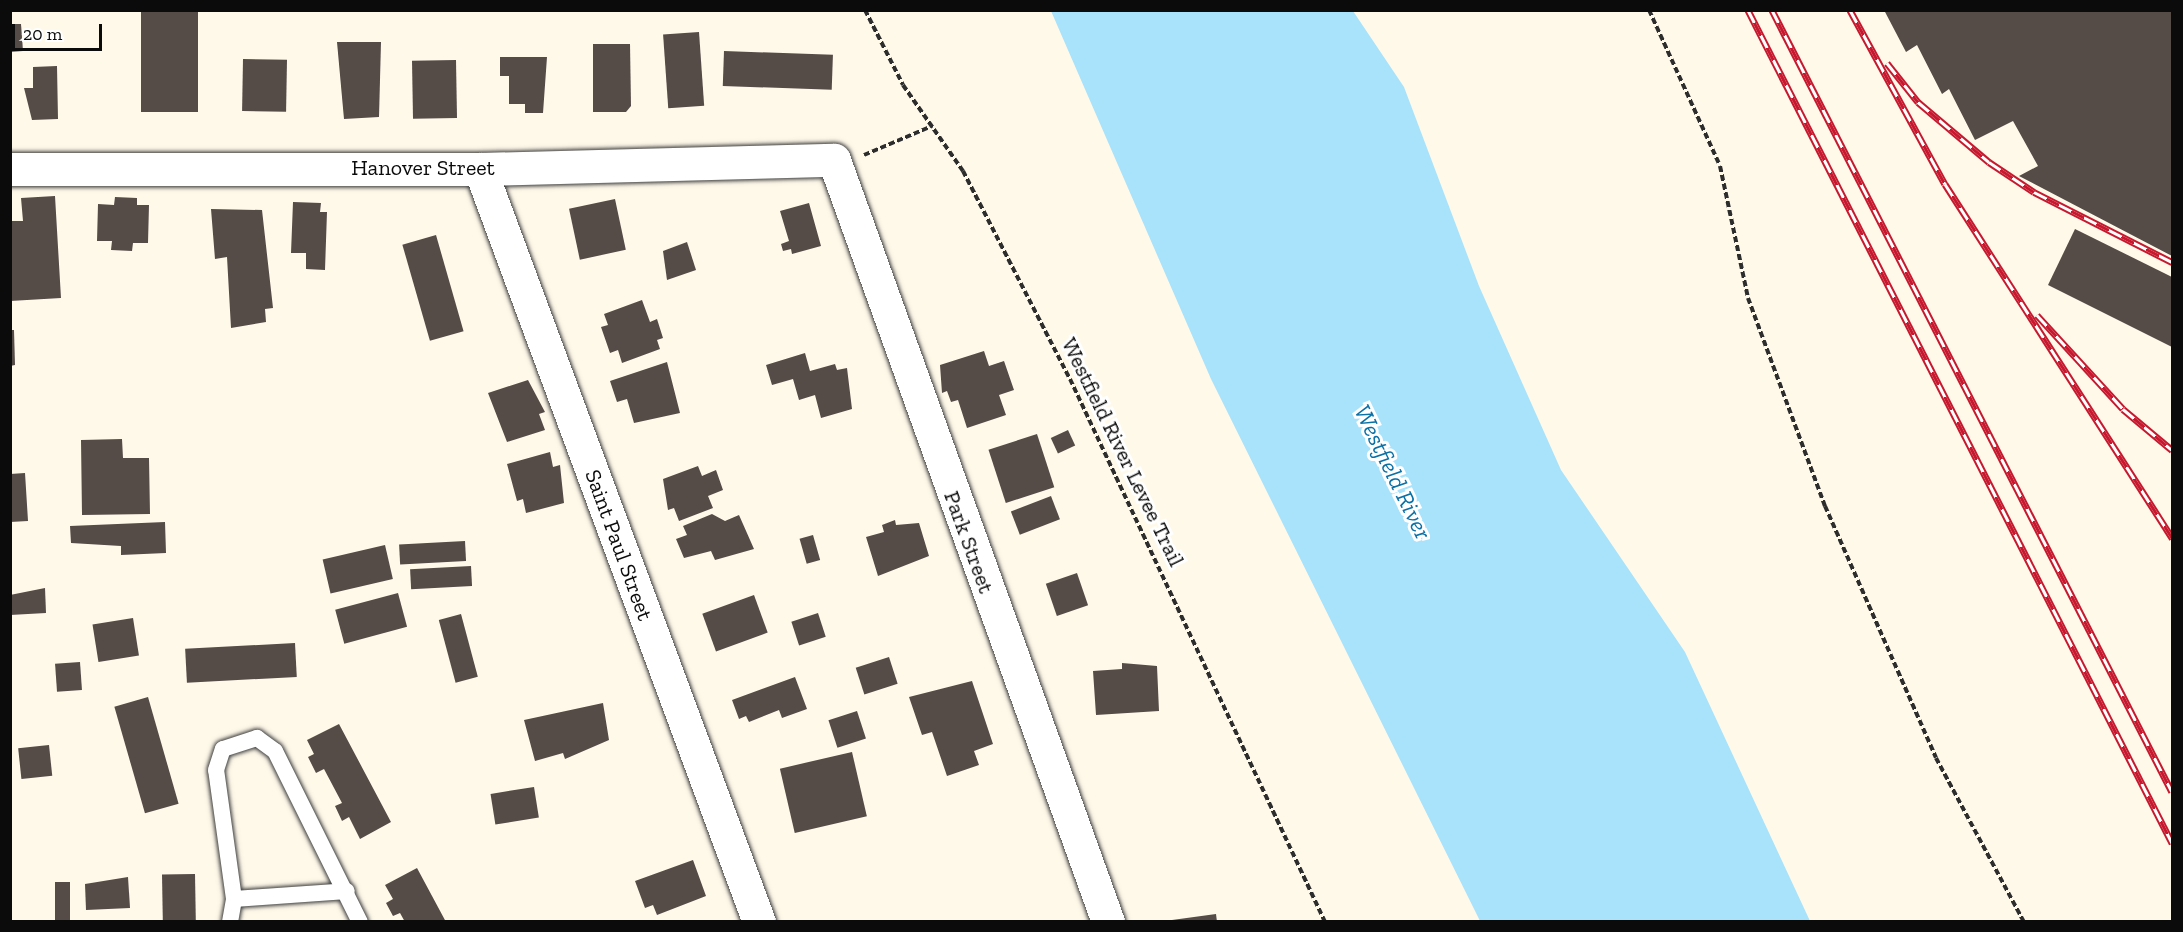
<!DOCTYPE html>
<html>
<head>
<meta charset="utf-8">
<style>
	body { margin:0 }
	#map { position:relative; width:2183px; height:932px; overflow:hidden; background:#fff9ea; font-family:"Zilla Slab",serif }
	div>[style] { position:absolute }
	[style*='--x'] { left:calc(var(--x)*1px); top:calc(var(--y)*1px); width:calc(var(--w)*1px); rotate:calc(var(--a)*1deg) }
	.water>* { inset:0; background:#a9e3fb }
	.building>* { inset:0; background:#554b47; transform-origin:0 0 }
	.path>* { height:4px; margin-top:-2px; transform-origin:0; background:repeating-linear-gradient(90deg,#2d2d2d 0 6px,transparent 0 9px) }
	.roads { filter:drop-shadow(0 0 2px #3e3e3e) drop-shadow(0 0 2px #3e3e3e) }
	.lane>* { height:16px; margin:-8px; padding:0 8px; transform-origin:8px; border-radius:8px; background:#fff }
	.street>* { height:33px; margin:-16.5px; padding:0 16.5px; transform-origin:16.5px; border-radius:16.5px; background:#fff }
	.rail>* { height:7px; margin-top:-3.5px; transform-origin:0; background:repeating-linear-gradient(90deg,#fff 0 14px,#c6192f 0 28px); box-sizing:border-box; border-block:2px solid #c6192f }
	span { translate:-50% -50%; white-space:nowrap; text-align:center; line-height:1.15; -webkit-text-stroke:6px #fff; paint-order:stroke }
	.street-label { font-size:22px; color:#0b0b0b }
	.water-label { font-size:24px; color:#0b70a6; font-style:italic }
	.frame { position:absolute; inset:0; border:12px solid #0b0b0b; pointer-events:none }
	.scale { position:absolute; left:12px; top:24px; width:90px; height:27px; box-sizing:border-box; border:3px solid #0b0b0b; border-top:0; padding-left:8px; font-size:18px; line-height:21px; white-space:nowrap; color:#0b0b0b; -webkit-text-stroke:4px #fff; paint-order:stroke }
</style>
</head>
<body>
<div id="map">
	<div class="water">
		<div style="clip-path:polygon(1051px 11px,1353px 11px,1404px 87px,1479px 286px,1561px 470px,1685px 652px,1810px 921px,1480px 921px,1211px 379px)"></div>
	</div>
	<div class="building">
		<div style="left:141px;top:10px;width:57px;height:102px"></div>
		<div style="clip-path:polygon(1884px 10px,2172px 10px,2172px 256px,2019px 176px,2038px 166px,2013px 121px,1975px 140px,1949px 89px,1942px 94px,1917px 45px,1906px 52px)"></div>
		<div style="clip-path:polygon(10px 24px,21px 24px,23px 51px,10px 52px)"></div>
		<div style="left:699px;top:32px;width:74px;height:36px;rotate:86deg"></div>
		<div style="clip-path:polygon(337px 42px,381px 42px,379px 117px,344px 119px)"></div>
		<div style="clip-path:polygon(593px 44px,630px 44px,631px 106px,626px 112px,593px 112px)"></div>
		<div style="left:724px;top:51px;width:109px;height:35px;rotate:2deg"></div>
		<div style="clip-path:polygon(500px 57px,547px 57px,543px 113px,525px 113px,525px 104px,509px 104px,509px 76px,500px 76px)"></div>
		<div style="left:243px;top:59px;width:44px;height:52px;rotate:1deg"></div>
		<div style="left:456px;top:60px;width:58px;height:44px;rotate:89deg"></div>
		<div style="clip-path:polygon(57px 66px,58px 119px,32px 120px,24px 88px,33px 88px,33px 67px)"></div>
		<div style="clip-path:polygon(55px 196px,61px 298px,10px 301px,10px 221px,23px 221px,21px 198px)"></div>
		<div style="clip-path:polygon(115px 197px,137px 198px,137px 205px,149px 205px,148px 243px,133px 243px,132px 251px,111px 250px,112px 241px,97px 241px,98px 204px,114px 205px)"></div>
		<div style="left:615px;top:199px;width:52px;height:47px;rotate:78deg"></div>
		<div style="clip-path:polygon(293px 202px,321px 203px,320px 212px,327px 212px,325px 270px,306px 269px,306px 253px,291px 253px)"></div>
		<div style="clip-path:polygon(809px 203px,821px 246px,792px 254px,791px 249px,783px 251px,781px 244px,789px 241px,780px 211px)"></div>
		<div style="clip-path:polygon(211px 209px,262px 210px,273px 308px,265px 309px,266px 322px,231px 328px,227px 257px,215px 259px)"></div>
		<div style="clip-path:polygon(2075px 229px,2172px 277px,2172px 347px,2048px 285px)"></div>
		<div style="left:436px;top:235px;width:100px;height:35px;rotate:74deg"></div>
		<div style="clip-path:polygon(687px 242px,696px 270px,667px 280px,663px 251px)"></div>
		<div style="clip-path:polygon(642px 300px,650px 322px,657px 319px,663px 338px,657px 340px,660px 349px,622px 363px,618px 350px,610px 353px,601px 327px,608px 325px,604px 314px)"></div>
		<div style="clip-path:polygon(10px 330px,14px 330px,15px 365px,10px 366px)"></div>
		<div style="clip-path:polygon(984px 351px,989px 366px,1004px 361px,1014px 390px,999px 395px,1006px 415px,967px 428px,958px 400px,951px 402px,947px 391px,942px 393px,940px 365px)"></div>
		<div style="clip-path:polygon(805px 353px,810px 371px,835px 364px,837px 370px,847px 368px,852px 409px,821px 418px,815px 395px,799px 400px,793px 379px,772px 385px,766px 365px)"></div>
		<div style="clip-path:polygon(667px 362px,680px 413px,634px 423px,627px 399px,617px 402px,610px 381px)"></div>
		<div style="clip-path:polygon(528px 380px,545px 412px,539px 414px,545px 430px,507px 442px,488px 393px)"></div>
		<div style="left:1068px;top:430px;width:17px;height:19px;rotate:65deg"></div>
		<div style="left:1037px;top:434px;width:56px;height:51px;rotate:72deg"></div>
		<div style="clip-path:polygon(122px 439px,123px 458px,149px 458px,150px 514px,82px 515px,81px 440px)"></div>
		<div style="clip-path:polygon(550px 452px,553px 467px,560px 465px,564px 503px,526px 513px,523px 499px,517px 501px,507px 464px)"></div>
		<div style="clip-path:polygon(698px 466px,702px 476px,716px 470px,723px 490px,708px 496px,713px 508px,679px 521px,674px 508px,668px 510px,663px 479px)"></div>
		<div style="clip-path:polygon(25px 473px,28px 521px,10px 522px,10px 474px)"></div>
		<div style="left:1051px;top:496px;width:25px;height:43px;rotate:69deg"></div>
		<div style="clip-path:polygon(712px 514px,725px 521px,739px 515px,754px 549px,715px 560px,711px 551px,684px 558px,676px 539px,687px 535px,683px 526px)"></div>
		<div style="clip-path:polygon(895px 520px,896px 525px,919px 523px,929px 556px,878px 576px,866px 537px,884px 532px,882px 525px)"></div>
		<div style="clip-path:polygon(165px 522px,166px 553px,121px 555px,121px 546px,71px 543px,70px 526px)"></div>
		<div style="left:813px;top:535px;width:26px;height:14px;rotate:74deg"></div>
		<div style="left:465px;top:541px;width:20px;height:66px;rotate:87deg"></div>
		<div style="left:385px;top:545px;width:35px;height:64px;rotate:77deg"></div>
		<div style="left:471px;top:566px;width:20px;height:61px;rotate:87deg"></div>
		<div style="left:1077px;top:573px;width:34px;height:33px;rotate:71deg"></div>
		<div style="clip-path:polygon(45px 588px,46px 613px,10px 615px,10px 595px)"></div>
		<div style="left:398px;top:593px;width:35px;height:65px;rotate:75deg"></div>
		<div style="left:754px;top:595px;width:40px;height:55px;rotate:70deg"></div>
		<div style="left:818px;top:613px;width:25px;height:28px;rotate:72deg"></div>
		<div style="left:461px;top:614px;width:65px;height:23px;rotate:75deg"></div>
		<div style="left:133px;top:618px;width:38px;height:41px;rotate:81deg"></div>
		<div style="left:295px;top:643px;width:34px;height:110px;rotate:87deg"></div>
		<div style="left:889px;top:657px;width:28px;height:35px;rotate:72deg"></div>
		<div style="left:80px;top:662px;width:28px;height:25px;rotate:86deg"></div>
		<div style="clip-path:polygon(1122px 663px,1157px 666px,1159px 711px,1096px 715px,1093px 671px,1122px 669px)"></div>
		<div style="clip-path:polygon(795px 677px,807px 709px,782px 718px,779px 710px,749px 722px,746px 716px,739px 719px,732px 700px)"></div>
		<div style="clip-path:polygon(972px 681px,993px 744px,974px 751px,979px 765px,947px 776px,932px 732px,922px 735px,909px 697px)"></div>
		<div style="left:148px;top:697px;width:111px;height:35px;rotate:74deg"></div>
		<div style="clip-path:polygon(603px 703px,609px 740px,565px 759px,563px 753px,535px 761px,524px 720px)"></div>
		<div style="left:857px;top:711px;width:29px;height:30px;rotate:72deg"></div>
		<div style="clip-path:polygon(339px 724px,391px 822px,360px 839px,349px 817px,342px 821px,335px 806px,342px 803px,324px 769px,316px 773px,308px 757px,314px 754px,307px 740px)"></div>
		<div style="left:49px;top:745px;width:31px;height:31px;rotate:84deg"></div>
		<div style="left:852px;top:752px;width:66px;height:74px;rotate:77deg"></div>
		<div style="left:534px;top:787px;width:31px;height:44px;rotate:81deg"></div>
		<div style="clip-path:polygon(693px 860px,706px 896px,657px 915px,653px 905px,645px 908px,635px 881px)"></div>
		<div style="clip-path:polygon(417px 868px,446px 922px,405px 922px,400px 913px,393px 916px,386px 903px,393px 899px,385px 885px)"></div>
		<div style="left:195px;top:874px;width:48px;height:33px;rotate:89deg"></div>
		<div style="clip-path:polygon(128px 877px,130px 908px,86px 910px,85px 884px)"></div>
		<div style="left:55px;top:882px;width:15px;height:38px"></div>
		<div style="clip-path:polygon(1216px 914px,1217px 922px,1172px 922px,1172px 920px)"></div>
	</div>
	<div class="path">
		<div style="--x:865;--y:10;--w:84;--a:63.1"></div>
		<div style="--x:903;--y:85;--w:105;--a:55.1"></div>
		<div style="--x:963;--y:171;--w:234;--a:62.8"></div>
		<div style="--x:1070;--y:379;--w:600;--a:64.84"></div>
		<div style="--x:1649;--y:10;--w:171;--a:65.5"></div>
		<div style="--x:1720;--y:166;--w:135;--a:78"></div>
		<div style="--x:1748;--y:298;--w:222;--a:69.7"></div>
		<div style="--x:1825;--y:506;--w:275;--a:66.2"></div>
		<div style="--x:1936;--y:758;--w:186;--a:61.8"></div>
		<div style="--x:864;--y:155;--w:74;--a:-23.1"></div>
	</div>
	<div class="roads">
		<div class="lane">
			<div style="--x:234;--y:899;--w:113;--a:-4"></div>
			<div style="--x:230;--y:922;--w:23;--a:-80"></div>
			<div style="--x:234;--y:899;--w:130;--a:-97.9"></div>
			<div style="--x:216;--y:770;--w:22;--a:-72"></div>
			<div style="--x:223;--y:749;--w:36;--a:-18"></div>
			<div style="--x:257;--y:738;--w:22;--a:36"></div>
			<div style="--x:275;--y:751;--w:191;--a:63.6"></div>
		</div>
		<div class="street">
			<div style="--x:10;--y:169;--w:470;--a:0"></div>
			<div style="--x:480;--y:169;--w:354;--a:-1.5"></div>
			<div style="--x:834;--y:160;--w:810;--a:70.22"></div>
			<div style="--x:480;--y:169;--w:803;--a:69.67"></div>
		</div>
	</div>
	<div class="rail">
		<div style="--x:1748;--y:10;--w:935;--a:63.02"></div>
		<div style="--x:1772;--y:10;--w:878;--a:62.91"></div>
		<div style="--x:1850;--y:10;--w:198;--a:61.4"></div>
		<div style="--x:1945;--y:184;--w:421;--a:57.3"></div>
		<div style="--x:1887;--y:63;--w:50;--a:51.5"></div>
		<div style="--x:1918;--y:102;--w:93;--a:40.2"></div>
		<div style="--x:1989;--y:162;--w:54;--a:33.7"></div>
		<div style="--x:2034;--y:192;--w:155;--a:26.9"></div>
		<div style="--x:2037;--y:315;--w:127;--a:47.5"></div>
		<div style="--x:2123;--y:409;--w:64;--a:39.9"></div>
	</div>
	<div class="street-label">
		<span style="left:423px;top:168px">Hanover Street</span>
		<span style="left:1123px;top:452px;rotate:64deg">Westfield River Levee Trail</span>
		<span style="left:969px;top:542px;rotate:70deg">Park Street</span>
		<span style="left:619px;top:545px;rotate:70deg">Saint Paul Street</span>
	</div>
	<div class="water-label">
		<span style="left:1393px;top:472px;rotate:64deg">Westfield River</span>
	</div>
	<div class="frame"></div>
	<div class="scale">20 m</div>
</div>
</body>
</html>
